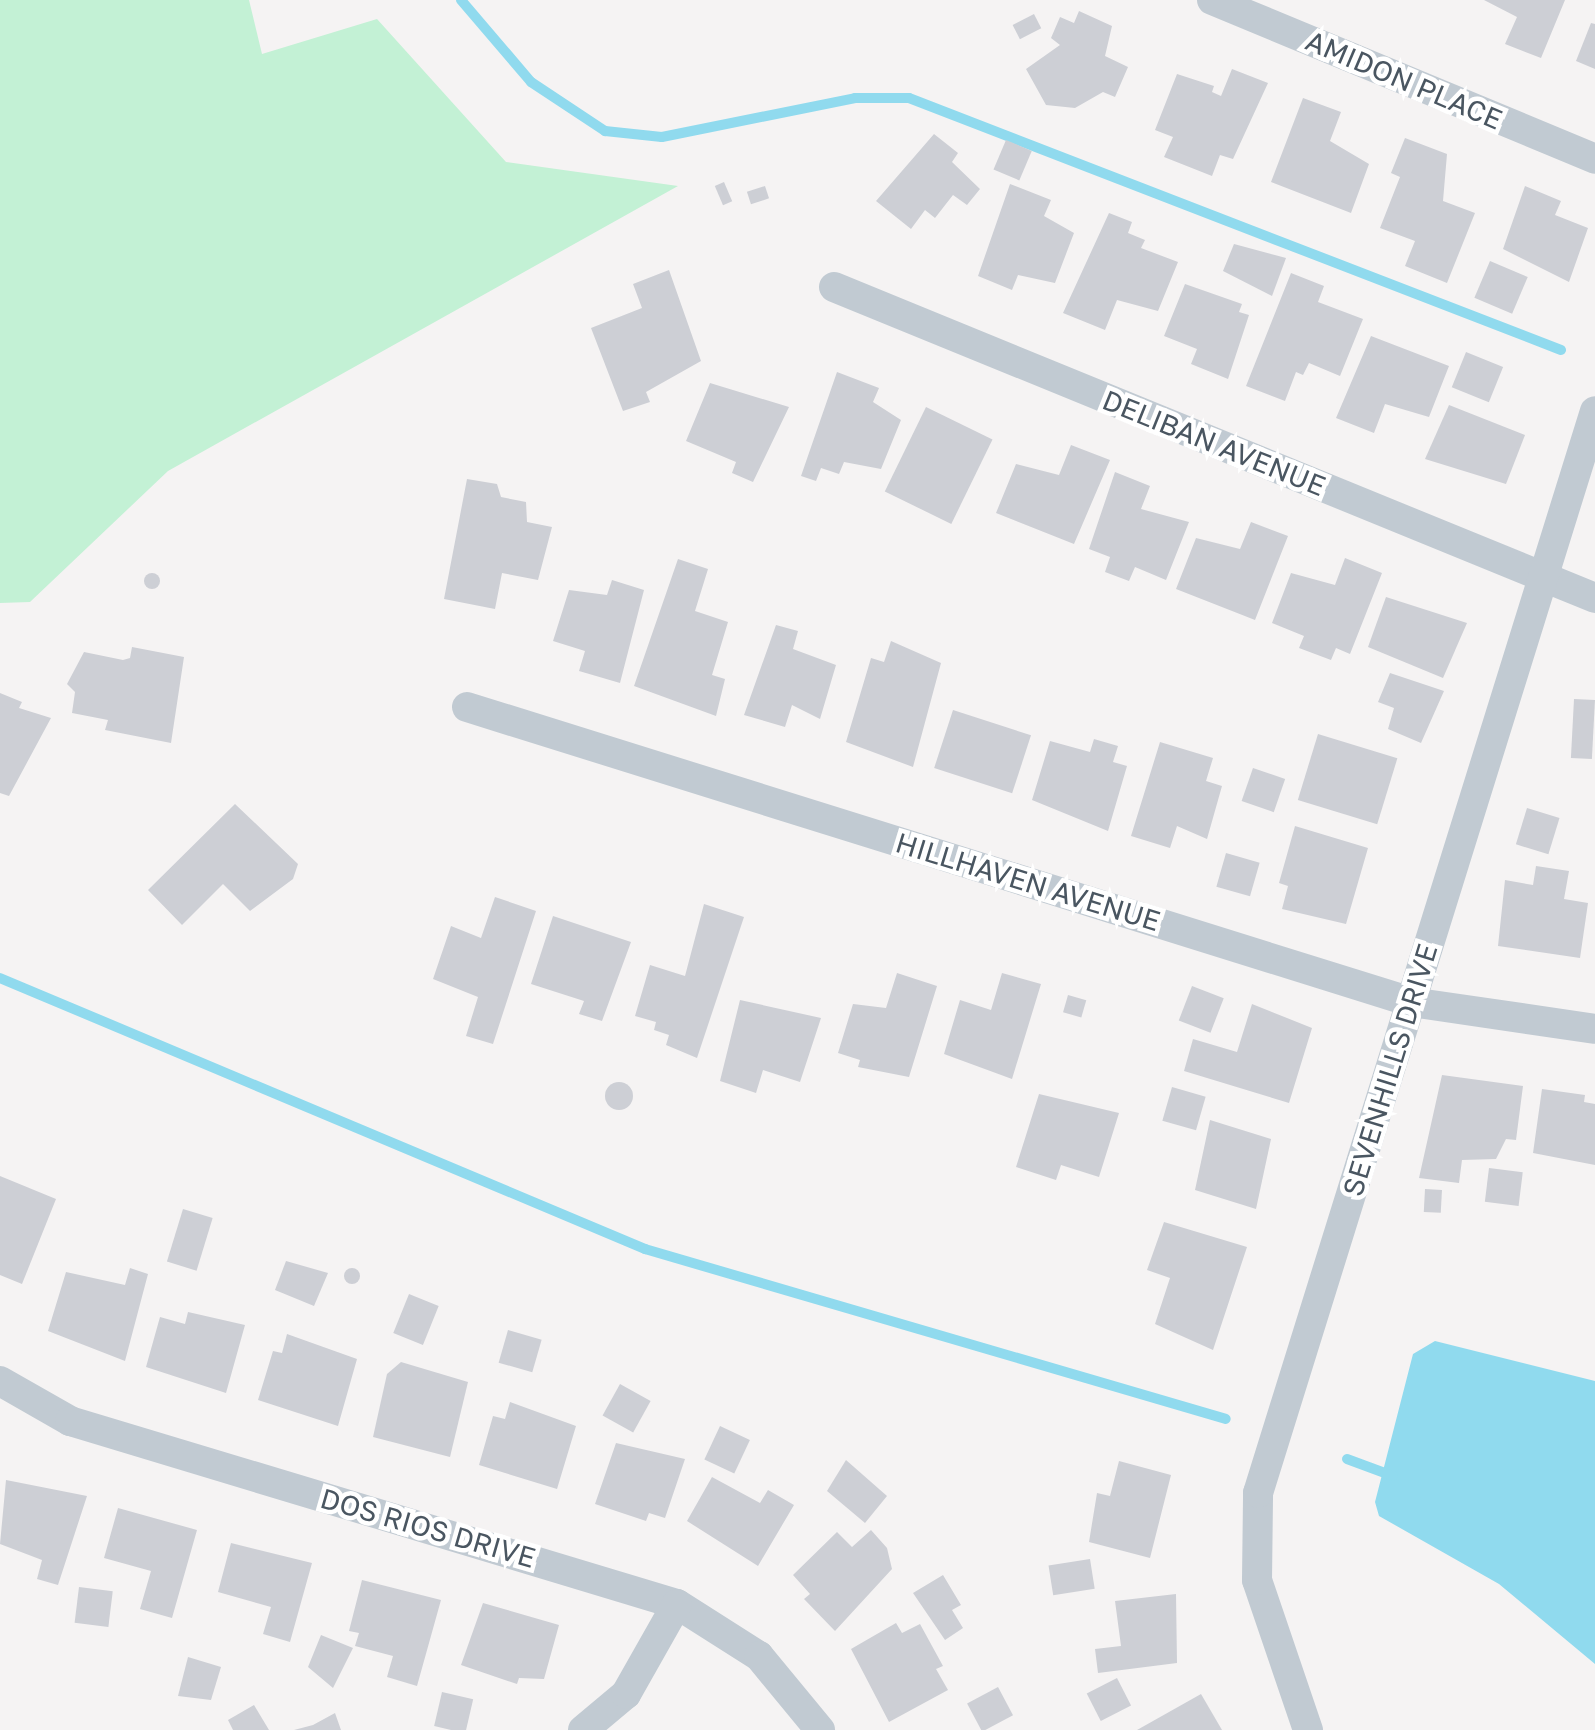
<!DOCTYPE html>
<html>
<head>
<meta charset="utf-8">
<style>
	body { margin:0 }
	#map { position:relative; width:1595px; height:1730px; overflow:hidden; background:#f5f3f3; font-family:"Golos Text",sans-serif }
	div>[style] { position:absolute }
	[style*='--x'] { left:calc(var(--x)*1px); top:calc(var(--y)*1px); width:calc(var(--w)*1px); rotate:calc(var(--a)*1deg) }
	.green>* { inset:0; background:#c3f1d5 }
	.water>* { inset:0; background:#90daee }
	.stream>* { height:10px; margin:-5px; padding:0 5px; transform-origin:5px; border-radius:5px; background:#90daee }
	.building>* { inset:0; background:#cdcfd5; transform-origin:0 0 }
	.round { border-radius:50% }
	.minor>* { height:30px; margin:-15px; padding:0 15px; transform-origin:15px; border-radius:15px; background:#c1cad2 }
	span { translate:-50% -50%; white-space:nowrap; text-align:center; line-height:1.15; -webkit-text-stroke:9px #fff; paint-order:stroke }
	.street-label { font-size:28px; color:#4a5661 }
</style>
</head>
<body>
<div id="map">
	<div class="green">
		<div style="clip-path:polygon(0 0,249px 0,262px 54px,377px 19px,506px 162px,678px 186px,168px 471px,30px 602px,0 603px)"></div>
	</div>
	<div class="water">
		<div style="clip-path:polygon(1435px 1341px,1595px 1381px,1595px 1664px,1499px 1584px,1379px 1516px,1375px 1502px,1413px 1354px)"></div>
	</div>
	<div class="stream">
		<div style="--x:461;--y:0;--w:108;--a:49.5"></div>
		<div style="--x:531;--y:82;--w:89;--a:33.5"></div>
		<div style="--x:605;--y:131;--w:57;--a:6"></div>
		<div style="--x:662;--y:137;--w:197;--a:-11.4"></div>
		<div style="--x:855;--y:98;--w:54;--a:0"></div>
		<div style="--x:909;--y:98;--w:699;--a:21.13"></div>
		<div style="--x:0;--y:978;--w:700;--a:22.79"></div>
		<div style="--x:645;--y:1249;--w:605;--a:16.31"></div>
		<div style="--x:1347;--y:1459;--w:49;--a:20.3"></div>
	</div>
	<div class="building">
		<div style="clip-path:polygon(1484px 0,1565px 0,1541px 58px,1505px 44px,1517px 17px)"></div>
		<div style="clip-path:polygon(1079px 11px,1112px 26px,1105px 56px,1128px 67px,1115px 97px,1103px 92px,1075px 108px,1046px 105px,1026px 69px,1060px 45px,1051px 38px,1060px 17px,1074px 23px)"></div>
		<div style="left:1034px;top:14px;width:16px;height:24px;rotate:63deg"></div>
		<div style="clip-path:polygon(1591px 23px,1595px 24px,1595px 69px,1576px 61px)"></div>
		<div style="clip-path:polygon(1232px 69px,1268px 83px,1233px 159px,1220px 155px,1212px 176px,1164px 157px,1173px 137px,1155px 130px,1177px 74px,1214px 86px,1212px 92px,1221px 96px)"></div>
		<div style="clip-path:polygon(1303px 98px,1341px 112px,1330px 141px,1369px 164px,1351px 213px,1271px 182px)"></div>
		<div style="clip-path:polygon(934px 134px,958px 153px,952px 162px,980px 189px,967px 205px,953px 195px,935px 218px,925px 210px,911px 229px,876px 201px)"></div>
		<div style="clip-path:polygon(1405px 138px,1447px 154px,1443px 201px,1475px 213px,1447px 283px,1405px 266px,1415px 241px,1380px 228px,1400px 177px,1391px 173px)"></div>
		<div style="left:1006px;top:140px;width:28px;height:32px;rotate:23deg"></div>
		<div style="left:724px;top:182px;width:21px;height:10px;rotate:67deg"></div>
		<div style="clip-path:polygon(1010px 184px,1051px 200px,1044px 216px,1074px 233px,1055px 283px,1018px 275px,1012px 290px,978px 276px)"></div>
		<div style="left:765px;top:186px;width:13px;height:19px;rotate:72deg"></div>
		<div style="clip-path:polygon(1525px 186px,1561px 201px,1555px 215px,1588px 228px,1569px 282px,1503px 249px)"></div>
		<div style="clip-path:polygon(1109px 213px,1132px 222px,1128px 233px,1145px 240px,1141px 248px,1178px 262px,1158px 311px,1117px 300px,1105px 330px,1063px 313px)"></div>
		<div style="clip-path:polygon(1234px 244px,1286px 258px,1272px 296px,1223px 271px)"></div>
		<div style="left:1490px;top:261px;width:41px;height:40px;rotate:23deg"></div>
		<div style="clip-path:polygon(669px 270px,701px 361px,646px 392px,650px 402px,623px 411px,591px 328px,642px 308px,633px 284px)"></div>
		<div style="clip-path:polygon(1291px 273px,1324px 286px,1318px 302px,1363px 319px,1340px 376px,1309px 363px,1303px 375px,1296px 372px,1285px 401px,1246px 386px)"></div>
		<div style="clip-path:polygon(1185px 284px,1242px 304px,1239px 312px,1249px 315px,1228px 379px,1191px 364px,1197px 349px,1164px 336px)"></div>
		<div style="clip-path:polygon(1371px 336px,1449px 366px,1429px 417px,1385px 404px,1374px 433px,1336px 418px)"></div>
		<div style="left:1466px;top:352px;width:40px;height:38px;rotate:22deg"></div>
		<div style="clip-path:polygon(837px 372px,879px 388px,873px 402px,901px 420px,881px 469px,844px 462px,839px 474px,821px 468px,816px 481px,801px 476px)"></div>
		<div style="clip-path:polygon(710px 383px,789px 407px,753px 482px,732px 473px,736px 462px,686px 441px)"></div>
		<div style="clip-path:polygon(1449px 405px,1525px 435px,1506px 484px,1425px 459px)"></div>
		<div style="left:926px;top:407px;width:74px;height:94px;rotate:26deg"></div>
		<div style="clip-path:polygon(1071px 445px,1110px 460px,1074px 544px,996px 513px,1016px 464px,1059px 475px)"></div>
		<div style="clip-path:polygon(1115px 472px,1150px 486px,1141px 509px,1189px 522px,1166px 580px,1135px 567px,1129px 581px,1105px 572px,1110px 557px,1089px 549px)"></div>
		<div style="clip-path:polygon(467px 479px,497px 484px,501px 497px,526px 502px,527px 522px,552px 527px,538px 580px,502px 573px,495px 609px,444px 599px)"></div>
		<div style="clip-path:polygon(1251px 522px,1288px 536px,1255px 620px,1176px 589px,1196px 538px,1240px 549px)"></div>
		<div style="clip-path:polygon(1345px 558px,1382px 573px,1350px 654px,1336px 648px,1331px 660px,1299px 648px,1304px 636px,1272px 623px,1291px 573px,1335px 585px)"></div>
		<div style="clip-path:polygon(678px 559px,708px 569px,695px 611px,728px 622px,712px 675px,725px 679px,716px 716px,634px 686px)"></div>
		<div class="round" style="left:144px;top:573px;width:16px;height:16px"></div>
		<div style="clip-path:polygon(612px 580px,644px 590px,620px 683px,579px 671px,585px 651px,553px 641px,569px 590px,607px 595px)"></div>
		<div style="clip-path:polygon(1386px 597px,1467px 623px,1443px 678px,1368px 647px)"></div>
		<div style="clip-path:polygon(776px 625px,798px 631px,793px 649px,836px 665px,820px 719px,792px 705px,785px 727px,744px 715px)"></div>
		<div style="clip-path:polygon(891px 641px,941px 663px,913px 767px,846px 742px,871px 658px,884px 662px)"></div>
		<div style="clip-path:polygon(132px 647px,184px 657px,171px 743px,105px 730px,108px 720px,72px 713px,75px 692px,67px 684px,84px 652px,123px 660px,130px 658px)"></div>
		<div style="clip-path:polygon(1390px 673px,1444px 691px,1421px 743px,1388px 729px,1394px 708px,1378px 702px)"></div>
		<div style="clip-path:polygon(0 693px,22px 702px,19px 708px,51px 718px,9px 796px,0 793px)"></div>
		<div style="left:1574px;top:699px;width:21px;height:59px;rotate:3deg"></div>
		<div style="left:953px;top:710px;width:82px;height:61px;rotate:18deg"></div>
		<div style="left:1318px;top:734px;width:83px;height:69px;rotate:17deg"></div>
		<div style="clip-path:polygon(1094px 739px,1118px 746px,1113px 762px,1127px 766px,1108px 831px,1032px 800px,1050px 741px,1090px 752px)"></div>
		<div style="clip-path:polygon(1160px 742px,1213px 758px,1206px 781px,1222px 786px,1207px 839px,1177px 826px,1170px 848px,1131px 836px)"></div>
		<div style="left:1253px;top:768px;width:34px;height:35px;rotate:19deg"></div>
		<div style="clip-path:polygon(235px 804px,298px 864px,293px 879px,250px 911px,223px 884px,182px 925px,148px 890px)"></div>
		<div style="left:1527px;top:808px;width:34px;height:38px;rotate:17deg"></div>
		<div style="clip-path:polygon(1295px 826px,1368px 848px,1346px 924px,1282px 909px,1288px 886px,1279px 883px)"></div>
		<div style="left:1226px;top:853px;width:35px;height:35px;rotate:16deg"></div>
		<div style="clip-path:polygon(1536px 866px,1569px 871px,1564px 899px,1588px 903px,1580px 958px,1498px 946px,1505px 880px,1533px 885px)"></div>
		<div style="clip-path:polygon(495px 897px,536px 911px,493px 1044px,466px 1036px,478px 997px,433px 979px,451px 926px,481px 938px)"></div>
		<div style="clip-path:polygon(704px 904px,744px 917px,697px 1058px,666px 1045px,669px 1035px,654px 1030px,656px 1022px,635px 1016px,650px 965px,685px 976px)"></div>
		<div style="clip-path:polygon(553px 916px,631px 942px,602px 1021px,579px 1014px,584px 1001px,531px 984px)"></div>
		<div style="clip-path:polygon(897px 973px,937px 986px,909px 1077px,858px 1067px,860px 1060px,838px 1053px,853px 1004px,886px 1008px)"></div>
		<div style="clip-path:polygon(1002px 973px,1041px 984px,1012px 1079px,944px 1054px,960px 1000px,991px 1010px)"></div>
		<div style="left:1192px;top:986px;width:34px;height:37px;rotate:21deg"></div>
		<div style="left:1068px;top:995px;width:19px;height:18px;rotate:16deg"></div>
		<div style="clip-path:polygon(740px 1000px,821px 1018px,800px 1082px,763px 1070px,756px 1093px,720px 1081px)"></div>
		<div style="clip-path:polygon(1252px 1004px,1312px 1028px,1289px 1103px,1184px 1071px,1193px 1039px,1237px 1052px)"></div>
		<div style="clip-path:polygon(1442px 1075px,1523px 1086px,1516px 1140px,1506px 1139px,1496px 1159px,1462px 1160px,1459px 1183px,1419px 1178px)"></div>
		<div class="round" style="left:605px;top:1082px;width:28px;height:28px"></div>
		<div style="left:1172px;top:1087px;width:35px;height:35px;rotate:16deg"></div>
		<div style="clip-path:polygon(1542px 1089px,1585px 1095px,1584px 1102px,1595px 1104px,1595px 1165px,1533px 1153px)"></div>
		<div style="clip-path:polygon(1039px 1094px,1119px 1113px,1099px 1177px,1061px 1165px,1056px 1180px,1016px 1167px)"></div>
		<div style="clip-path:polygon(1210px 1120px,1271px 1139px,1256px 1209px,1195px 1190px)"></div>
		<div style="left:1489px;top:1168px;width:34px;height:34px;rotate:7deg"></div>
		<div style="clip-path:polygon(0 1176px,56px 1199px,22px 1284px,0 1275px)"></div>
		<div style="left:1425px;top:1189px;width:17px;height:23px;rotate:3deg"></div>
		<div style="left:183px;top:1209px;width:31px;height:55px;rotate:17deg"></div>
		<div style="clip-path:polygon(1164px 1222px,1247px 1247px,1213px 1350px,1155px 1324px,1170px 1278px,1147px 1270px)"></div>
		<div style="clip-path:polygon(286px 1261px,328px 1273px,314px 1306px,275px 1290px)"></div>
		<div style="clip-path:polygon(130px 1268px,148px 1274px,125px 1361px,48px 1331px,66px 1272px,125px 1285px)"></div>
		<div class="round" style="left:344px;top:1268px;width:16px;height:16px"></div>
		<div style="left:409px;top:1294px;width:32px;height:42px;rotate:22deg"></div>
		<div style="clip-path:polygon(188px 1312px,245px 1325px,226px 1393px,146px 1367px,160px 1317px,185px 1324px)"></div>
		<div style="left:508px;top:1330px;width:35px;height:34px;rotate:16deg"></div>
		<div style="clip-path:polygon(287px 1334px,357px 1359px,338px 1426px,258px 1400px,273px 1351px,282px 1353px)"></div>
		<div style="clip-path:polygon(401px 1362px,468px 1382px,450px 1457px,373px 1437px,387px 1374px)"></div>
		<div style="left:620px;top:1384px;width:35px;height:36px;rotate:29deg"></div>
		<div style="clip-path:polygon(510px 1402px,576px 1426px,557px 1489px,479px 1465px,493px 1416px,505px 1419px)"></div>
		<div style="left:720px;top:1426px;width:33px;height:37px;rotate:25deg"></div>
		<div style="clip-path:polygon(616px 1443px,685px 1459px,665px 1518px,649px 1513px,646px 1521px,595px 1504px)"></div>
		<div style="clip-path:polygon(846px 1460px,887px 1496px,865px 1523px,827px 1491px)"></div>
		<div style="clip-path:polygon(1119px 1461px,1171px 1475px,1150px 1558px,1089px 1542px,1097px 1493px,1110px 1496px)"></div>
		<div style="clip-path:polygon(712px 1477px,760px 1503px,768px 1490px,794px 1505px,758px 1566px,687px 1521px)"></div>
		<div style="clip-path:polygon(6px 1480px,87px 1496px,58px 1585px,37px 1579px,42px 1560px,0 1544px)"></div>
		<div style="clip-path:polygon(118px 1508px,197px 1530px,172px 1618px,140px 1609px,151px 1571px,104px 1558px)"></div>
		<div style="clip-path:polygon(871px 1530px,887px 1548px,892px 1569px,835px 1631px,804px 1599px,810px 1594px,793px 1575px,837px 1532px,852px 1547px)"></div>
		<div style="clip-path:polygon(231px 1543px,312px 1563px,290px 1642px,263px 1634px,271px 1607px,218px 1592px)"></div>
		<div style="left:1090px;top:1559px;width:30px;height:42px;rotate:81deg"></div>
		<div style="clip-path:polygon(943px 1575px,961px 1605px,952px 1610px,963px 1628px,945px 1640px,913px 1593px)"></div>
		<div style="clip-path:polygon(362px 1580px,441px 1600px,417px 1686px,387px 1677px,393px 1656px,355px 1646px,359px 1633px,349px 1631px)"></div>
		<div style="left:79px;top:1587px;width:34px;height:36px;rotate:7deg"></div>
		<div style="clip-path:polygon(1176px 1594px,1177px 1663px,1098px 1673px,1095px 1649px,1121px 1646px,1115px 1601px)"></div>
		<div style="clip-path:polygon(483px 1603px,559px 1625px,544px 1679px,519px 1678px,517px 1684px,461px 1665px)"></div>
		<div style="clip-path:polygon(896px 1623px,902px 1633px,920px 1624px,943px 1666px,936px 1669px,948px 1690px,889px 1722px,851px 1649px)"></div>
		<div style="clip-path:polygon(321px 1635px,353px 1648px,333px 1688px,308px 1667px)"></div>
		<div style="clip-path:polygon(188px 1657px,221px 1667px,211px 1700px,178px 1696px)"></div>
		<div style="left:1117px;top:1678px;width:31px;height:34px;rotate:63deg"></div>
		<div style="left:998px;top:1687px;width:32px;height:35px;rotate:62deg"></div>
		<div style="left:442px;top:1692px;width:32px;height:35px;rotate:13deg"></div>
		<div style="clip-path:polygon(1201px 1694px,1222px 1730px,1137px 1730px)"></div>
		<div style="clip-path:polygon(254px 1705px,269px 1730px,233px 1730px,228px 1720px)"></div>
		<div style="clip-path:polygon(335px 1713px,341px 1730px,294px 1730px,313px 1725px)"></div>
	</div>
	<div class="minor">
		<div style="--x:1212;--y:0;--w:415;--a:22.5"></div>
		<div style="--x:834;--y:287;--w:822;--a:22.23"></div>
		<div style="--x:467;--y:707;--w:989;--a:17.35"></div>
		<div style="--x:1411;--y:1002;--w:186;--a:8.3"></div>
		<div style="--x:0;--y:1381;--w:81;--a:29.7"></div>
		<div style="--x:70;--y:1421;--w:634;--a:16.78"></div>
		<div style="--x:677;--y:1604;--w:97;--a:32.4"></div>
		<div style="--x:759;--y:1656;--w:96;--a:50.5"></div>
		<div style="--x:583;--y:1730;--w:56;--a:-39.9"></div>
		<div style="--x:626;--y:1694;--w:103;--a:-60.5"></div>
		<div style="--x:1308;--y:1730;--w:158;--a:-108.8"></div>
		<div style="--x:1257;--y:1580;--w:87;--a:-89.3"></div>
		<div style="--x:1258;--y:1493;--w:1133;--a:-72.7"></div>
	</div>
	<div class="street-label">
		<span style="left:1404px;top:80px;rotate:23deg">AMIDON PLACE</span>
		<span style="left:1214px;top:443px;rotate:22deg">DELIBAN AVENUE</span>
		<span style="left:1028px;top:882px;rotate:17deg">HILLHAVEN AVENUE</span>
		<span style="left:1390px;top:1070px;rotate:-73deg">SEVENHILLS DRIVE</span>
		<span style="left:428px;top:1528px;rotate:16deg">DOS RIOS DRIVE</span>
	</div>
</div>
</body>
</html>
